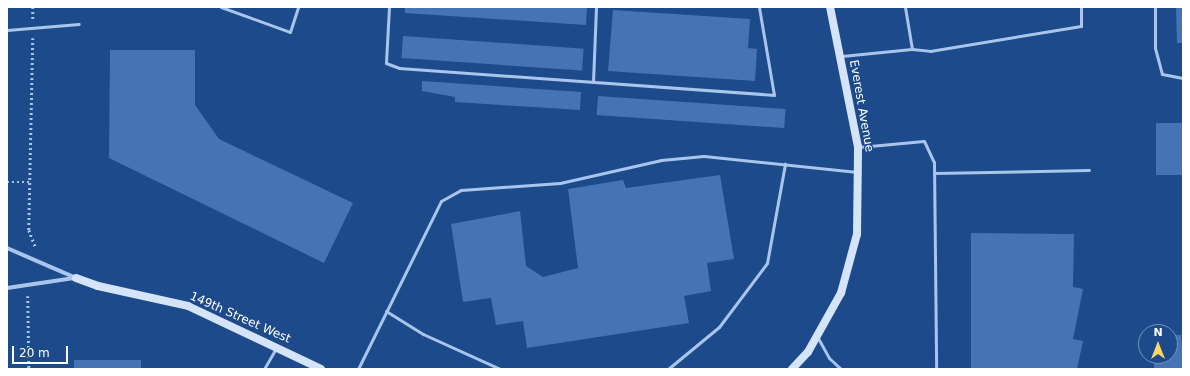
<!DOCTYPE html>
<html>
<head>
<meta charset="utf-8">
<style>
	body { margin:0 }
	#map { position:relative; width:1190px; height:376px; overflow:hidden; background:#1d4a8b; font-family:"DejaVu Sans",sans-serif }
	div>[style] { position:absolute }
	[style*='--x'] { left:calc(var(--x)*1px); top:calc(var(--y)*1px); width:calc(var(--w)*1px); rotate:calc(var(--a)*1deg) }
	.building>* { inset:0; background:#4573b3; transform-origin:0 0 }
	.path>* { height:2.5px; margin-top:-1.25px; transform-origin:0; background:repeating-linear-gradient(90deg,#a9c5ec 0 2px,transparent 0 5px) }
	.lane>* { height:3px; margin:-1.5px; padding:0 1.5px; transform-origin:1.5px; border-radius:1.5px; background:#a9c5ec }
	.street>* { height:4px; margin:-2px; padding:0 2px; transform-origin:2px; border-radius:2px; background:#a9c5ec }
	.secondary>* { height:8px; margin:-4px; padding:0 4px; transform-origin:4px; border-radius:4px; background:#d5e4f9 }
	span { translate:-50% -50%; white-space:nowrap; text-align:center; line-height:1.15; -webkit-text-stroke:3px #1d4a8b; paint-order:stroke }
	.street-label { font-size:12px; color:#fff }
	.frame { position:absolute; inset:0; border:8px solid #fff; pointer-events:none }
	.north { position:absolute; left:1138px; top:324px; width:40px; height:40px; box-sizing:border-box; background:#1d4a8b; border:1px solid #7792b9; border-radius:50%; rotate:0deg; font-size:11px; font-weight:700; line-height:16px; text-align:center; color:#fff }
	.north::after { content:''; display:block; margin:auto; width:14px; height:18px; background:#fcd668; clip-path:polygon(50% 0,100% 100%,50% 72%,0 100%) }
	.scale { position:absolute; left:12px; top:346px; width:56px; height:18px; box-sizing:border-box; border:2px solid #fff; border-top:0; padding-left:5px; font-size:12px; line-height:14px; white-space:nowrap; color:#fff; -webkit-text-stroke:3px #1d4a8b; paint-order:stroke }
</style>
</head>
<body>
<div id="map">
	<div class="building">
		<div style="clip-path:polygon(405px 7px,579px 7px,587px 8px,586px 25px,405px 13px)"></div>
		<div style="clip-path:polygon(1176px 7px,1183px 7px,1183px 43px,1177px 43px)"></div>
		<div style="clip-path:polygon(613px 10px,750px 19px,748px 48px,757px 49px,755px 81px,608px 71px)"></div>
		<div style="left:403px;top:36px;width:181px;height:22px;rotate:4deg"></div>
		<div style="clip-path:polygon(110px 50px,195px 50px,195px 105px,219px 139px,353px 203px,324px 263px,109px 158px)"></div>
		<div style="clip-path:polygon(422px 81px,581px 92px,580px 110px,455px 102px,455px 97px,422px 91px)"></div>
		<div style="left:598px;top:96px;width:188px;height:19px;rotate:4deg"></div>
		<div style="left:1156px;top:123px;width:27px;height:52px"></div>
		<div style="clip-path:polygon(720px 175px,734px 259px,707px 263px,711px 291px,684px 296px,689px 323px,527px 348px,523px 321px,496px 325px,491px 298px,463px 302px,451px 224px,520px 211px,526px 266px,543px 277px,578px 268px,568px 189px,623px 180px,626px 188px)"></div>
		<div style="clip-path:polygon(971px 233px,1074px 234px,1073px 287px,1083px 289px,1073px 339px,1083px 341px,1077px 369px,971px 369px)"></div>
		<div style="clip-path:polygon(1181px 327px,1183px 369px,1154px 369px,1154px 356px,1170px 356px,1170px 335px,1181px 335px)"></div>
		<div style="left:74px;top:360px;width:67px;height:9px"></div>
	</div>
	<div class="path">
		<div style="--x:33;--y:7;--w:12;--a:90"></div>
		<div style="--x:33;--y:38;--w:192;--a:91.2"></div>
		<div style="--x:29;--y:230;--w:19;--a:69"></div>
		<div style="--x:7;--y:182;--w:24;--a:0"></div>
		<div style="--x:28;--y:296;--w:73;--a:89.2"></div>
	</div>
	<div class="lane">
		<div style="--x:221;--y:7;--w:73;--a:19.9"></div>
		<div style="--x:290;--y:32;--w:26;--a:-72"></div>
		<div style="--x:389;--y:7;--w:56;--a:93.1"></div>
		<div style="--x:386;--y:63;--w:14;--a:21"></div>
		<div style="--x:399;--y:68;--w:376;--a:4.1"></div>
		<div style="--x:774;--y:95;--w:89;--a:-99.7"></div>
		<div style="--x:1155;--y:7;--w:41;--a:90"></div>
		<div style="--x:1155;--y:48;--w:27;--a:75"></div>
		<div style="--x:1162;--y:74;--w:21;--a:11"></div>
		<div style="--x:7;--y:30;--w:72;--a:-4.8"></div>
		<div style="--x:912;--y:49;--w:18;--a:6"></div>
		<div style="--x:930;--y:51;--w:153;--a:-9.4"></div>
		<div style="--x:1081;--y:26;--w:19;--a:-90"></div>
		<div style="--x:842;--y:56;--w:70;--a:-5.7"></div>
		<div style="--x:912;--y:49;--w:43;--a:-99.5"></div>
		<div style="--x:593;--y:82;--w:75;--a:-87.7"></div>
		<div style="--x:859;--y:147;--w:65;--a:-5.3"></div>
		<div style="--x:924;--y:141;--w:23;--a:65"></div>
		<div style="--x:934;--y:162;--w:207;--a:89.4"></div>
		<div style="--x:934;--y:173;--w:155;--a:-1.1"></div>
		<div style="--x:386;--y:311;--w:44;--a:31.9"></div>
		<div style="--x:423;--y:334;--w:85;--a:24.4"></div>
		<div style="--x:818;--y:338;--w:23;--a:61"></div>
		<div style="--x:829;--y:358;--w:16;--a:43"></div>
		<div style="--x:264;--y:369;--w:24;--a:-60"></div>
		<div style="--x:358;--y:369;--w:187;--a:-63.7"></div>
		<div style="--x:441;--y:201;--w:23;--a:-29"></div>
		<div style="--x:461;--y:190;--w:99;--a:-4"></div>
		<div style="--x:560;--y:183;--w:104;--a:-12.8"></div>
		<div style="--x:661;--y:160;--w:43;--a:-5.3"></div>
		<div style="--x:704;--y:156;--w:154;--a:6"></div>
		<div style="--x:668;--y:369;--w:66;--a:-39.5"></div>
		<div style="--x:719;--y:327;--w:80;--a:-53.1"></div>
		<div style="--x:767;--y:263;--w:101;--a:-79.7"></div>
	</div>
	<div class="street">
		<div style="--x:7;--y:248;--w:75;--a:23.5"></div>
		<div style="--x:7;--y:288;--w:68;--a:-8.5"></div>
	</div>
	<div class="secondary">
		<div style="--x:76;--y:278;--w:23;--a:20"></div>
		<div style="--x:98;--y:286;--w:92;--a:12.5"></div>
		<div style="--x:188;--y:306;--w:147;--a:25.3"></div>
		<div style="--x:792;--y:369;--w:23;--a:-47"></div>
		<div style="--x:808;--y:352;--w:68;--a:-60.8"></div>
		<div style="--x:841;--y:293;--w:61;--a:-74.8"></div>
		<div style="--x:857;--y:234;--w:87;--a:-89.3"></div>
		<div style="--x:858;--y:147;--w:143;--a:-101.3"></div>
	</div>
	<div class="street-label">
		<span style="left:861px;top:106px;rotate:80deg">Everest Avenue</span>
		<span style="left:240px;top:318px;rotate:24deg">149th Street West</span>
	</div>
	<div class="frame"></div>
	<div class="north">N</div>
	<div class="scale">20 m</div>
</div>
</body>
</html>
